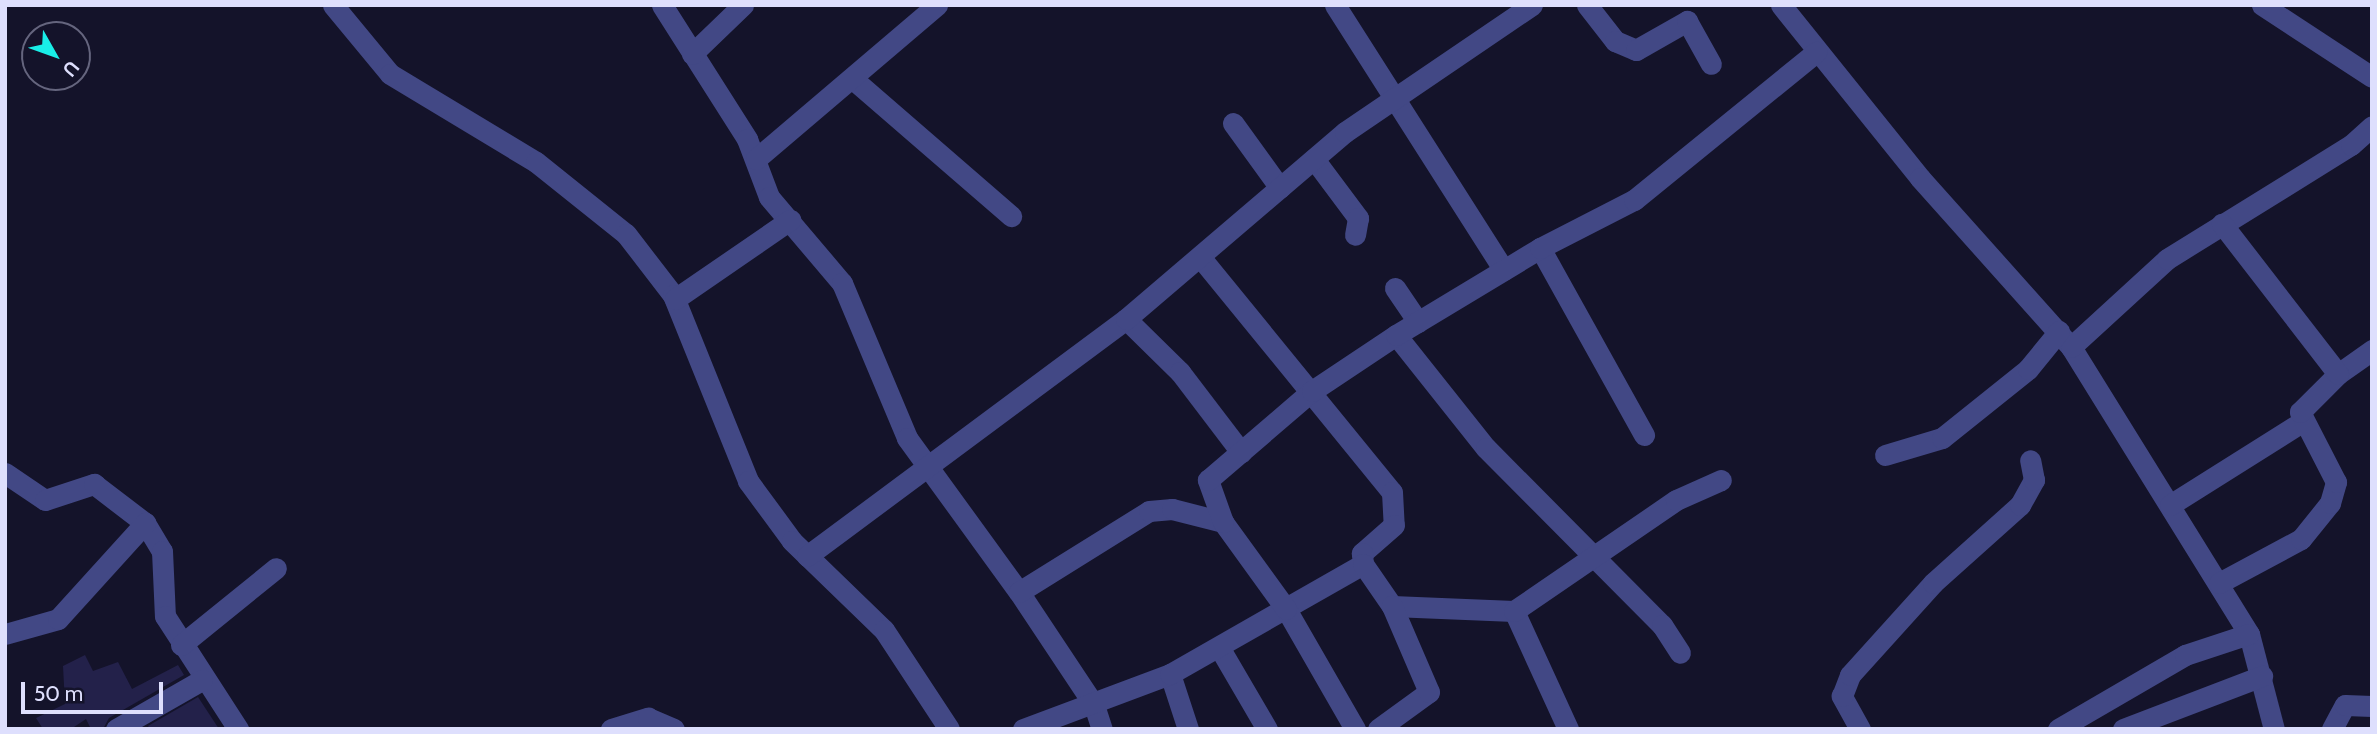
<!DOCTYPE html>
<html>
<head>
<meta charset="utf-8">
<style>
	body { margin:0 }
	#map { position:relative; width:2377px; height:734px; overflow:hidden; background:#14132a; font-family:Cabin,sans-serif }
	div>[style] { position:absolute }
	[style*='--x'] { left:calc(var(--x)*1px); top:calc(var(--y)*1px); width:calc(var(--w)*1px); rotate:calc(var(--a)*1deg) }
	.building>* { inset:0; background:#23214a }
	.minor>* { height:21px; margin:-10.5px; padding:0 10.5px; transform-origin:10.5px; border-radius:10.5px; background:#424885 }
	span { translate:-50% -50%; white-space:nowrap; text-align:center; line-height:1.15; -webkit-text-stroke:5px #14132a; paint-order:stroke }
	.frame { position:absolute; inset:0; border:7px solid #dedffd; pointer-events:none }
	.north { position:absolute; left:21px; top:21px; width:70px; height:70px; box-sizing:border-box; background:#14132a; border:2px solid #65657e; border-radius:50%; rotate:130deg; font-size:19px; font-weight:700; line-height:28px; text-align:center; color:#dedffd }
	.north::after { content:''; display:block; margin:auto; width:24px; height:32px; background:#19eee7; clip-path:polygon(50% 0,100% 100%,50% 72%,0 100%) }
	.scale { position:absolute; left:21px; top:682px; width:142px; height:32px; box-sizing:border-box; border:4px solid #dedffd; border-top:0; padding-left:9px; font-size:21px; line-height:24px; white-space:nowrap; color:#dedffd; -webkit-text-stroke:5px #14132a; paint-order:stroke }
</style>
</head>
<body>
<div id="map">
	<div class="building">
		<div style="clip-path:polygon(85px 655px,93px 671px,118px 662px,132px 689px,178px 665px,184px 675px,109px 718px,103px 729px,91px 729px,86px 719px,71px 729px,43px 729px,36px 718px,65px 704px,63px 666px)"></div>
		<div style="clip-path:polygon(198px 697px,219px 729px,150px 729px,148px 726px)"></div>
	</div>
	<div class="minor">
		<div style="--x:333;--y:5;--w:89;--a:50.4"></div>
		<div style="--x:390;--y:74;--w:170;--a:31.1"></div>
		<div style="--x:536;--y:162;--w:115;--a:38.7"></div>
		<div style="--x:626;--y:234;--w:77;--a:52.4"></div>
		<div style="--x:673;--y:295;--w:201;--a:68"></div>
		<div style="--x:748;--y:481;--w:74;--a:53.7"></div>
		<div style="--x:792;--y:541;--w:128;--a:44.1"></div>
		<div style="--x:884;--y:630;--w:118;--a:56.7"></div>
		<div style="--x:662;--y:5;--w:159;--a:57.6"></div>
		<div style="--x:747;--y:139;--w:62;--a:69.2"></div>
		<div style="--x:769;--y:197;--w:113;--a:49.7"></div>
		<div style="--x:842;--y:283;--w:168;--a:67.2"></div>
		<div style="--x:907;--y:438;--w:190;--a:54"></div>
		<div style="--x:1019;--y:592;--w:136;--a:56.4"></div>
		<div style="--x:1094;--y:705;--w:25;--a:72"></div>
		<div style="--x:1335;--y:5;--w:314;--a:57.5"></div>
		<div style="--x:1587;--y:5;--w:46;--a:52.1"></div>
		<div style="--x:1615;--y:41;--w:23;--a:23"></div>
		<div style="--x:1636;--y:50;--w:59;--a:-29.6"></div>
		<div style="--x:1687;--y:21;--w:49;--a:60.8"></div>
		<div style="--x:1781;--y:5;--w:222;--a:51.2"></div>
		<div style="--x:1920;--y:178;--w:227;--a:48.2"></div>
		<div style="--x:2071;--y:347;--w:338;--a:58.2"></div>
		<div style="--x:2249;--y:634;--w:98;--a:75.3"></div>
		<div style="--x:2262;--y:5;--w:131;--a:33.2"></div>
		<div style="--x:692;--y:54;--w:71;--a:-43.9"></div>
		<div style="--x:854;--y:80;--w:208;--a:40.9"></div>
		<div style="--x:1233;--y:123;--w:80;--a:54.1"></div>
		<div style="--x:756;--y:159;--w:238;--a:-40.4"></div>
		<div style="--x:1314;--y:159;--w:74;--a:53.3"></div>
		<div style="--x:1358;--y:218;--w:17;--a:100"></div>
		<div style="--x:1540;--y:248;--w:214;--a:60.9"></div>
		<div style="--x:1201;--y:258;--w:302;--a:50.8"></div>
		<div style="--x:1392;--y:492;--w:33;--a:87"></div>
		<div style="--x:1394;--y:525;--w:43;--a:138.8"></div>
		<div style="--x:1362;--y:553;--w:11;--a:85"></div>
		<div style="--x:1395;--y:288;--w:41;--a:55.9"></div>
		<div style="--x:675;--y:299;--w:140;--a:-34.5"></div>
		<div style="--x:1126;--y:319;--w:76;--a:44.5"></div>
		<div style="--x:1180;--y:372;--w:101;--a:52.7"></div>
		<div style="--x:1396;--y:335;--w:144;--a:51.5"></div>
		<div style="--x:1486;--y:448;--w:250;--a:45.2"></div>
		<div style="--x:1662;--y:625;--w:33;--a:57"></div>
		<div style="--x:2071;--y:347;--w:130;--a:-42.5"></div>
		<div style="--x:2167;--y:259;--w:216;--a:-31.8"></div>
		<div style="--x:2351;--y:145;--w:28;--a:-42"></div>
		<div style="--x:2338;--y:374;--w:42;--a:-35.2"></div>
		<div style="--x:1885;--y:455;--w:59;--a:-16.6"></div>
		<div style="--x:1942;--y:438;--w:110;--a:-38.7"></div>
		<div style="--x:2028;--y:369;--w:49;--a:-50.8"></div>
		<div style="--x:5;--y:473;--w:48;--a:34"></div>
		<div style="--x:45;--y:500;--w:52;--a:-18.1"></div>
		<div style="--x:94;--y:484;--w:64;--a:37.4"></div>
		<div style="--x:145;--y:523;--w:33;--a:59"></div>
		<div style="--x:162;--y:551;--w:65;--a:87.4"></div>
		<div style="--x:165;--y:616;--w:135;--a:57.1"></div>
		<div style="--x:2170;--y:505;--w:156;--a:-32.2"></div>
		<div style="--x:807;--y:556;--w:397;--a:-36.6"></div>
		<div style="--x:1126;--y:319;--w:288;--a:-40.5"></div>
		<div style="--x:1345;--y:132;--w:226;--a:-34.2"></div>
		<div style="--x:2219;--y:583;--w:93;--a:-28.2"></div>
		<div style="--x:2301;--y:539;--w:46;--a:-51.1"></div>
		<div style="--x:2330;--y:503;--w:22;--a:-74"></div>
		<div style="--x:2336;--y:482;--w:79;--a:-117.2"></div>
		<div style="--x:2300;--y:412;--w:54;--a:-45"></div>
		<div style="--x:2338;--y:374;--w:190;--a:-127.7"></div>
		<div style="--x:1019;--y:592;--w:153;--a:-31.9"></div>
		<div style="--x:1149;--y:511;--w:23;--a:-5"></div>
		<div style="--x:1172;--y:509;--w:53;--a:14.3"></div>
		<div style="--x:1514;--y:611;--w:130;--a:65.4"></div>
		<div style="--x:5;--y:634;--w:55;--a:-15.8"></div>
		<div style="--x:58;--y:619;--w:130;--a:-47.8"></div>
		<div style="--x:181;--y:645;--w:122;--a:-39"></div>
		<div style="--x:1219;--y:647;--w:95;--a:59.7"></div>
		<div style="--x:1170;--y:674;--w:58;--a:71.9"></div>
		<div style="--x:116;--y:729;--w:99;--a:-29.7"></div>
		<div style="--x:611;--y:729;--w:39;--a:-17"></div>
		<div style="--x:648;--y:718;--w:28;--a:23"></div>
		<div style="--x:1023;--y:729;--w:157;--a:-20.5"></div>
		<div style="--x:1170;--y:674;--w:222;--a:-29.7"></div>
		<div style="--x:1363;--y:564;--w:51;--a:55.4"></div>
		<div style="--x:1392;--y:606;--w:122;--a:2.3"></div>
		<div style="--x:1514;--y:611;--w:196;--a:-34.4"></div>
		<div style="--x:1676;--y:500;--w:49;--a:-24"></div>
		<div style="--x:1355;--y:729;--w:138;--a:-119.9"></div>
		<div style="--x:1286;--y:609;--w:107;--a:-125.9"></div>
		<div style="--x:1223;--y:522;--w:45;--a:-109.7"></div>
		<div style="--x:1208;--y:480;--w:137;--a:-40.6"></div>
		<div style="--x:1312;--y:391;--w:101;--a:-33.7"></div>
		<div style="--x:1396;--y:335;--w:168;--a:-31.1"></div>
		<div style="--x:1540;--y:248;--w:106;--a:-27.1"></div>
		<div style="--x:1634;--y:200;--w:235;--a:-39.1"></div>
		<div style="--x:1378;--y:729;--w:63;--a:-36"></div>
		<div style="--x:1429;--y:692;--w:94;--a:-113.3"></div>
		<div style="--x:1860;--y:729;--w:38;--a:-119"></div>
		<div style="--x:1842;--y:696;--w:22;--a:-69"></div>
		<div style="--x:1850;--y:675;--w:124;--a:-47.9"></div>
		<div style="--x:1933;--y:583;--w:117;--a:-41.9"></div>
		<div style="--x:2020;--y:505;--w:29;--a:-61"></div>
		<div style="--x:2034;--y:480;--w:20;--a:-101"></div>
		<div style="--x:2058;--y:729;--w:147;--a:-30.2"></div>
		<div style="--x:2185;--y:655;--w:67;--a:-18.2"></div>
		<div style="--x:2123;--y:729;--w:149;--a:-20.9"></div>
		<div style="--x:2332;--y:729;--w:27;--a:-62"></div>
		<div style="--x:2345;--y:705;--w:27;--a:2"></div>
	</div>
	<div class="frame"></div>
	<div class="north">U</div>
	<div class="scale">50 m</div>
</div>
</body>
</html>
